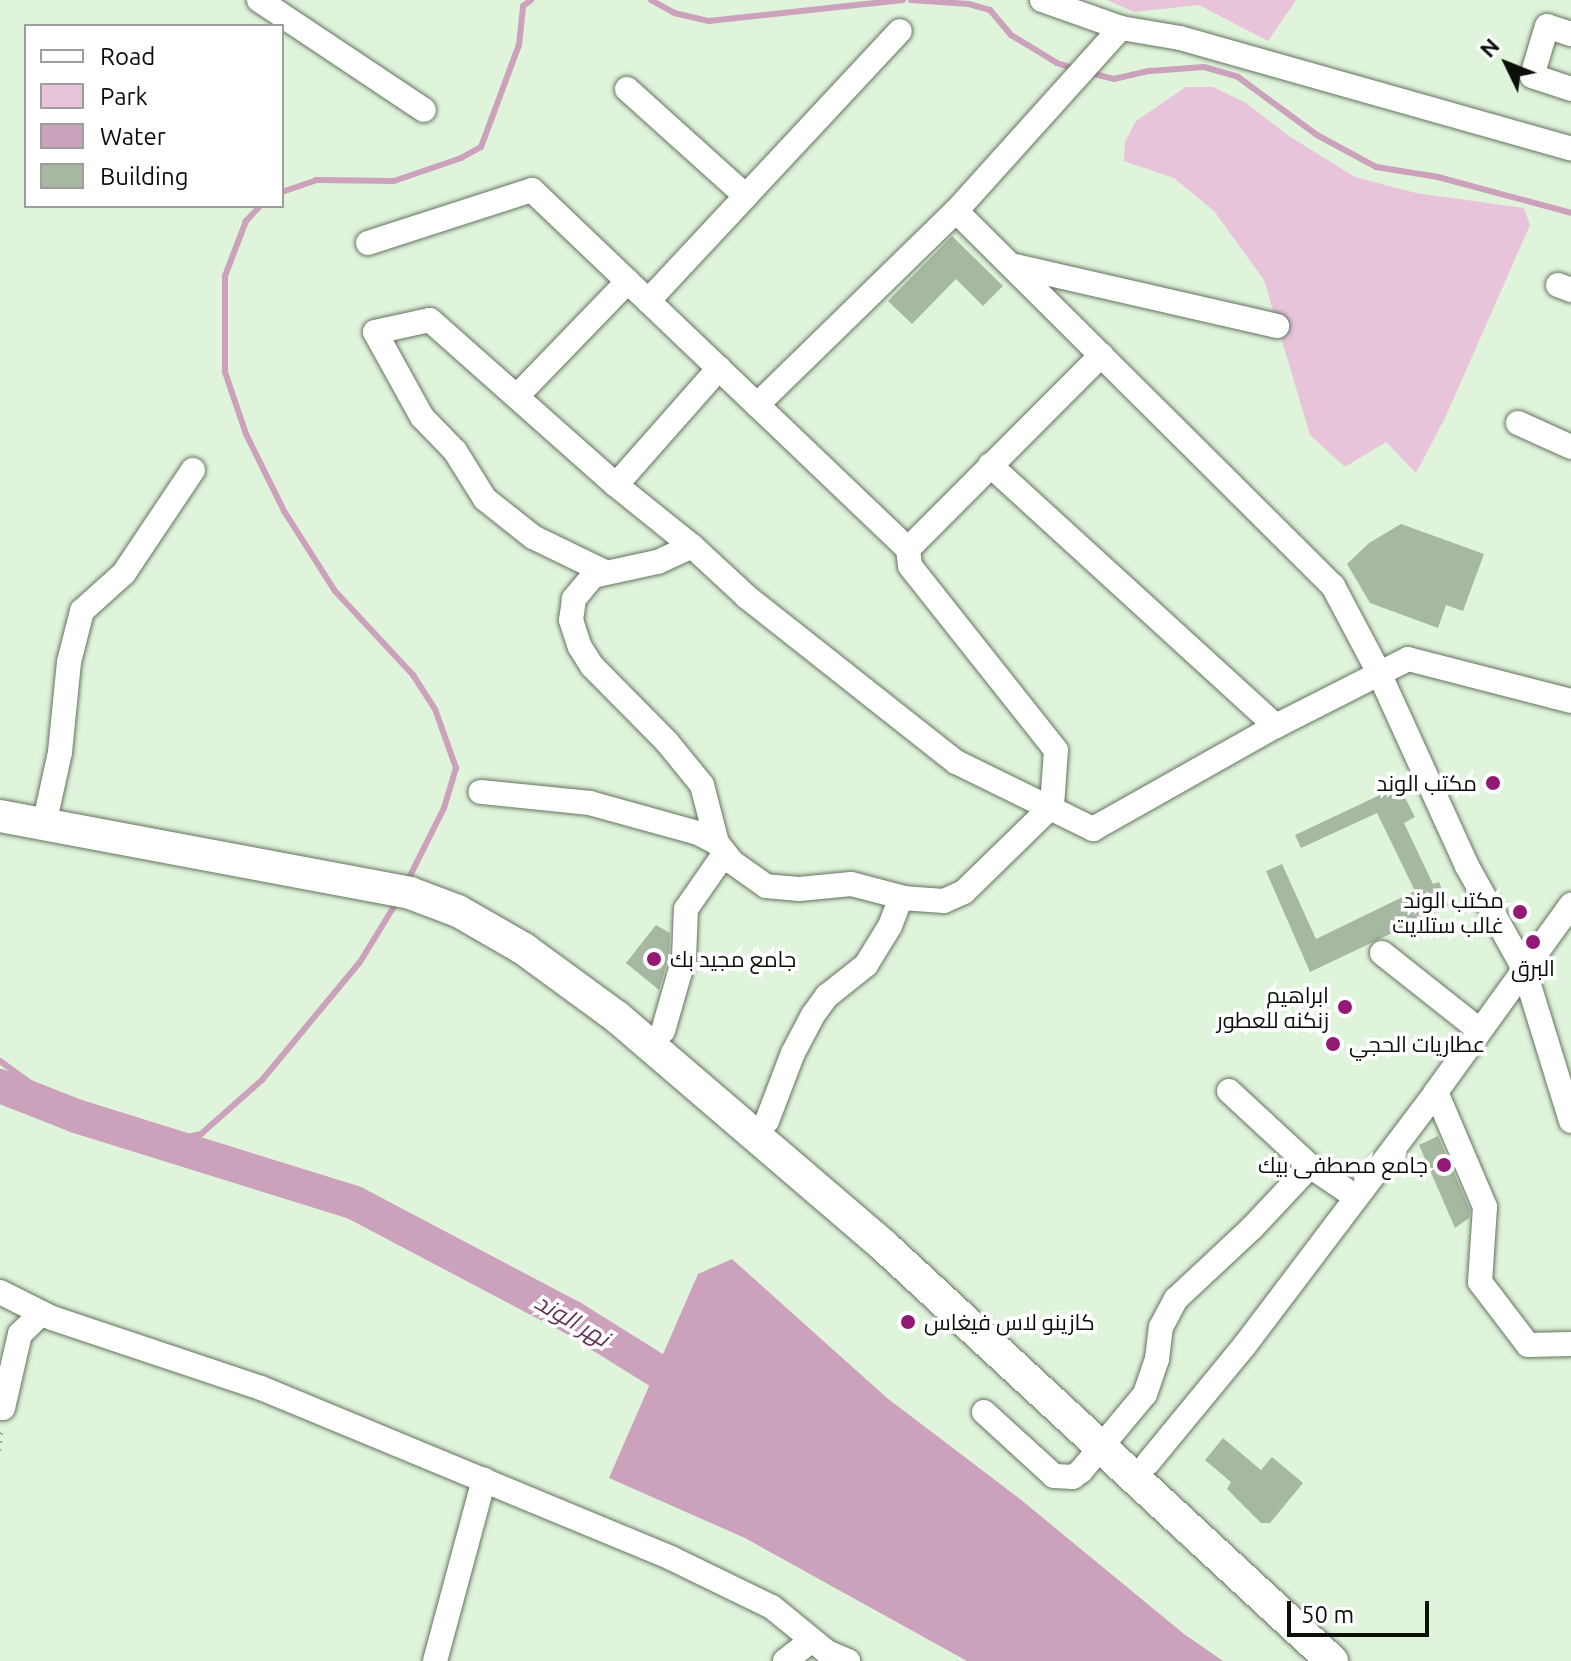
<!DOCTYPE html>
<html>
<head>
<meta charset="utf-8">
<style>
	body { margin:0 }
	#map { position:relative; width:1571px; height:1661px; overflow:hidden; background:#e0f3db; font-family:Ubuntu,Cairo,sans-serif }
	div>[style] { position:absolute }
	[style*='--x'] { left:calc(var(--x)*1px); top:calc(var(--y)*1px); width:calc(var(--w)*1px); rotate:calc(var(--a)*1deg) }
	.green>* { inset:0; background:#e8c4da }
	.water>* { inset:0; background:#cba1bb }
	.stream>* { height:6px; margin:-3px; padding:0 3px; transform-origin:3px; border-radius:3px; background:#cba1bb }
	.river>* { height:34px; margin:-17px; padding:0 17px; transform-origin:17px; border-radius:17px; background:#cba1bb }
	.building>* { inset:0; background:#a6b8a1 }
	.path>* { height:3px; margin-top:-1.5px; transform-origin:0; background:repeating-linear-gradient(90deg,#a0af9b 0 2px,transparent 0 8px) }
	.roads { filter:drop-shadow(0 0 2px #64745f) drop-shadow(0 0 2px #64745f) }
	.minor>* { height:24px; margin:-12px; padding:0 12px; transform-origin:12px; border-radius:12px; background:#fff }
	.major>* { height:32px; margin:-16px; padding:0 16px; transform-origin:16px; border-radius:16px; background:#fff }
	.dots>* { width:22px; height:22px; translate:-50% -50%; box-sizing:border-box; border:4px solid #fff; border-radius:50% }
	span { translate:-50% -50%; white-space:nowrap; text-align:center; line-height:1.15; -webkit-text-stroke:7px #fff; paint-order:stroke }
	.poi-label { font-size:22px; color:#0a1008 }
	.right { translate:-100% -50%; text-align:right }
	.left { translate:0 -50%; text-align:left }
	.water-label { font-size:24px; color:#683257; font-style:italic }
	.legend { position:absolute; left:24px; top:24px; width:260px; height:184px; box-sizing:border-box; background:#fff; border:2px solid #9d9f9c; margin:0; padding:10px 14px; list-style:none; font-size:24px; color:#0a1008 }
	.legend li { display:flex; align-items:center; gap:16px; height:40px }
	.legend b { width:40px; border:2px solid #9d9f9c }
	.north { position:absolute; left:1467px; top:24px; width:80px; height:80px; -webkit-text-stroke:6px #fff; paint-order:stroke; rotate:313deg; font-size:22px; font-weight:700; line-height:32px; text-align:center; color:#0a1008 }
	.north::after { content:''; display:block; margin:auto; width:28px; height:36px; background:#0a1008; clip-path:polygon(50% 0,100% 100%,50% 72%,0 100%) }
	.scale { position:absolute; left:1287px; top:1601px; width:142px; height:36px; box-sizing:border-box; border:4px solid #0a1008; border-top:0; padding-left:10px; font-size:24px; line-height:28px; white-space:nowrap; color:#0a1008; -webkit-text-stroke:6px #fff; paint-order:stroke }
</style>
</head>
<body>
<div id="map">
	<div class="green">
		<div style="clip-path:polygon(1107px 0,1296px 0,1268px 41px,1199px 5px,1134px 12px)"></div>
		<div style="clip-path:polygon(1186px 87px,1213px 87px,1246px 103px,1289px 136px,1355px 177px,1416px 193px,1524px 208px,1530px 225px,1445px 418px,1416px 473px,1386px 442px,1345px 467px,1310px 435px,1264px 280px,1214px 211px,1174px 178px,1124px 161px,1125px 142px,1136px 121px)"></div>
	</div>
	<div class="water">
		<div style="clip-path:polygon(732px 1259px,887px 1398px,1020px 1499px,1184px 1634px,1223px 1661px,967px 1661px,745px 1538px,609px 1478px,698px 1274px)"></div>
	</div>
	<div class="stream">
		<div style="--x:651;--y:0;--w:26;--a:29"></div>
		<div style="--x:674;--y:13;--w:36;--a:13"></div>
		<div style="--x:709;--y:21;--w:195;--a:-6.2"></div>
		<div style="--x:911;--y:0;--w:58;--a:3.9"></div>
		<div style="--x:969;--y:4;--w:22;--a:16"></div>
		<div style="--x:990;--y:10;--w:33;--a:50"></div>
		<div style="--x:1011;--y:35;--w:54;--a:31.3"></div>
		<div style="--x:1057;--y:63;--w:20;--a:18"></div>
		<div style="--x:1091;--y:73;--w:24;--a:15"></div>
		<div style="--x:1114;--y:79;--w:37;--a:-13"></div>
		<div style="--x:1150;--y:71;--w:54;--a:-4.2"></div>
		<div style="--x:1204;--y:67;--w:35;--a:16"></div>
		<div style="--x:1238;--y:77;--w:98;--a:36.3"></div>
		<div style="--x:1317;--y:135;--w:67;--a:28.5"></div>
		<div style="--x:1376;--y:167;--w:63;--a:9.2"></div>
		<div style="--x:1438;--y:177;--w:138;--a:15.1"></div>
		<div style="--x:282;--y:192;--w:36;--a:-19"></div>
		<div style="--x:316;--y:180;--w:78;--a:0.7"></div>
		<div style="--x:394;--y:181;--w:71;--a:-18.9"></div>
		<div style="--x:461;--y:158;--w:23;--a:-29"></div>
		<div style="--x:481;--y:147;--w:109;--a:-69.6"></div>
		<div style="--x:519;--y:45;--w:39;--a:-84"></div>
		<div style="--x:523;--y:6;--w:10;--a:-37"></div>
		<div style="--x:260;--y:206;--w:21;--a:133"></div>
		<div style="--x:246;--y:221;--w:59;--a:110.9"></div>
		<div style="--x:225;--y:276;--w:96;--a:90"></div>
		<div style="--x:225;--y:372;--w:65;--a:71.3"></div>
		<div style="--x:246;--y:434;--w:86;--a:63.7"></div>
		<div style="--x:284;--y:511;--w:95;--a:57.5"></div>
		<div style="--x:335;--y:591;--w:115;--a:47.1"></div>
		<div style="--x:413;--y:675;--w:40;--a:57.1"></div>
		<div style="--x:435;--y:709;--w:63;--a:70.4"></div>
		<div style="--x:456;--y:768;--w:42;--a:106.7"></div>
		<div style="--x:444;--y:808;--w:83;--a:116.6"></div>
		<div style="--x:0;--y:1061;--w:94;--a:35.9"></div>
		<div style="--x:163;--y:1142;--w:39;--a:-12"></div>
		<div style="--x:201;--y:1134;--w:81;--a:-41.5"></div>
		<div style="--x:262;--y:1080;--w:153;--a:-50.3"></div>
		<div style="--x:360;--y:962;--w:73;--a:-58.5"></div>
	</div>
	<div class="river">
		<div style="--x:0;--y:1086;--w:82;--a:21.5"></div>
		<div style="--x:76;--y:1116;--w:292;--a:17.3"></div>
		<div style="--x:355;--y:1203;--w:246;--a:27.8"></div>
		<div style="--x:573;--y:1318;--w:145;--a:32"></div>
	</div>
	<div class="building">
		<div style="clip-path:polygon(952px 236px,1003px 286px,983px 306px,956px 279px,912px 324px,888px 301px)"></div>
		<div style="clip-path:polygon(1401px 524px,1484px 554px,1463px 611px,1446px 605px,1438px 628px,1370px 603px,1347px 564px,1369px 543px)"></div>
		<div style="clip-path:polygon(1399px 786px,1415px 817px,1404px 823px,1433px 884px,1439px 882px,1449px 906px,1310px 972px,1266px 871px,1282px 864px,1316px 939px,1415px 891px,1377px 813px,1301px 848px,1295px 835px)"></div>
		<div style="clip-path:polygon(656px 925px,670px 933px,669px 956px,659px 990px,626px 963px)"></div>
		<div style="clip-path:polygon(1438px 1136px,1470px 1210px,1469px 1218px,1455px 1228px,1419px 1145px)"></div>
		<div style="clip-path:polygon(1223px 1438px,1261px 1470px,1272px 1457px,1303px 1483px,1270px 1523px,1261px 1523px,1227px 1489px,1231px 1482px,1205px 1460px)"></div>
	</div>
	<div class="path">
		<div style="--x:0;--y:1450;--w:22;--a:-85"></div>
	</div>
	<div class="roads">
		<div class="minor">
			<div style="--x:259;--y:0;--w:198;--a:33.7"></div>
			<div style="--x:1042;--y:0;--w:84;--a:19.5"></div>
			<div style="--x:1121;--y:28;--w:60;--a:9.6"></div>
			<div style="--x:1180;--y:38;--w:406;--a:15.8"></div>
			<div style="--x:1571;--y:34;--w:25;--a:-162"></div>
			<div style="--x:1547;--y:26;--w:52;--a:106.7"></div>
			<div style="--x:1532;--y:76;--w:41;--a:18.4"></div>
			<div style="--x:627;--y:89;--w:160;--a:42"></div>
			<div style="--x:956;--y:211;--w:532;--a:44.85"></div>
			<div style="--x:1333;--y:586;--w:98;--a:62.1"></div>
			<div style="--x:1379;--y:673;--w:212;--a:65.5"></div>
			<div style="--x:1467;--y:866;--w:118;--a:61"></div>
			<div style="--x:1524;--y:969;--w:159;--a:72.8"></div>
			<div style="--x:368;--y:243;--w:172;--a:-17.9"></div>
			<div style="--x:532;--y:190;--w:520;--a:43.68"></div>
			<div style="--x:908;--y:549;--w:17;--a:83"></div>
			<div style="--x:910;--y:566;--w:235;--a:51.6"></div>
			<div style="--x:1056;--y:750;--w:56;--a:94.1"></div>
			<div style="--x:1052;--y:806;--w:123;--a:135.7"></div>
			<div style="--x:964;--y:892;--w:22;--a:156"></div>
			<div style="--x:944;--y:901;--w:39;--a:-176"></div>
			<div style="--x:905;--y:898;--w:56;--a:-165.5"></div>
			<div style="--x:851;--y:884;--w:52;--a:174.5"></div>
			<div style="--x:799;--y:889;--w:33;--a:-175"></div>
			<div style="--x:766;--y:886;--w:42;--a:-144.8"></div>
			<div style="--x:732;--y:862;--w:24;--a:-128"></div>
			<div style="--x:717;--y:843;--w:21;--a:-152"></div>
			<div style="--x:698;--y:833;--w:112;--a:-164.5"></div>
			<div style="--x:590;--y:803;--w:110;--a:-174.2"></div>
			<div style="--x:1015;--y:266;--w:269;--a:12.9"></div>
			<div style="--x:1558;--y:285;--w:14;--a:21"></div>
			<div style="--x:648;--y:301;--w:369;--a:-47"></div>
			<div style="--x:518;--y:395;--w:158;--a:-46"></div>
			<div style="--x:757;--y:405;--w:278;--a:-44.3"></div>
			<div style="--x:956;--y:211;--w:246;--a:-48"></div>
			<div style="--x:1518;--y:423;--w:58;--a:24.4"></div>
			<div style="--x:990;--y:465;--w:387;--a:42.4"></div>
			<div style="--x:616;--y:485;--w:156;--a:-48.6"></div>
			<div style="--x:692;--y:546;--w:38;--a:155"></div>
			<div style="--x:657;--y:562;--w:66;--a:167.7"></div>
			<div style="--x:593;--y:576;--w:30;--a:130"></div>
			<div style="--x:574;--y:599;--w:21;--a:98"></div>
			<div style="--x:571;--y:620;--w:28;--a:72"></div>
			<div style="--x:580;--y:647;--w:22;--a:58"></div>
			<div style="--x:592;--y:666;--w:107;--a:45.4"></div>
			<div style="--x:667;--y:742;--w:55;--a:50.9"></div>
			<div style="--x:702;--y:785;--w:60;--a:75.5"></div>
			<div style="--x:908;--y:549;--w:274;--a:-45.1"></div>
			<div style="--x:603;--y:571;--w:78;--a:-154.1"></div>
			<div style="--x:533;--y:537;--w:61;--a:-141.6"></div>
			<div style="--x:485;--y:499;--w:57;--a:-122"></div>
			<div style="--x:455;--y:451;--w:47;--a:-134.1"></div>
			<div style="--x:422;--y:417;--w:97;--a:-118.9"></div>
			<div style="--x:375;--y:332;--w:56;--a:-12.3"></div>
			<div style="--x:430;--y:320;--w:249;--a:41.6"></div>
			<div style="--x:616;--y:485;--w:97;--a:38.8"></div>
			<div style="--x:692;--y:546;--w:75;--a:42.8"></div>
			<div style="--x:747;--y:597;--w:266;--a:38.3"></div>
			<div style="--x:956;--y:762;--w:153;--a:26.1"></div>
			<div style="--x:1093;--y:829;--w:210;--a:-29.4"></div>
			<div style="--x:1276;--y:726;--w:148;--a:-26.9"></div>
			<div style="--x:1408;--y:659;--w:168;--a:14.4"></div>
			<div style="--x:44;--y:825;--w:75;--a:-77.6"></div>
			<div style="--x:60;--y:752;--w:90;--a:-84.3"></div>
			<div style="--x:69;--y:662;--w:53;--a:-75.7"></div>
			<div style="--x:82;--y:611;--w:57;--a:-42.1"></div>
			<div style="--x:124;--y:573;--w:124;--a:-56.2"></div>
			<div style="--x:1382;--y:953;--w:124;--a:38.4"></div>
			<div style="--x:663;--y:1031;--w:76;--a:-74"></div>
			<div style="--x:684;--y:958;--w:49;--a:-87.7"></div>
			<div style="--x:686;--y:909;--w:68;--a:-55.1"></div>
			<div style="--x:1229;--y:1091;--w:110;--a:42.8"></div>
			<div style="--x:1310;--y:1166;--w:55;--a:34"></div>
			<div style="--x:1436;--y:1092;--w:125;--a:66.9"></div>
			<div style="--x:1485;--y:1207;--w:75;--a:93.8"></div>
			<div style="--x:1480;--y:1282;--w:79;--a:52.7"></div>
			<div style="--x:1528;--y:1345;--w:43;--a:-1.3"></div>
			<div style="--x:767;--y:1121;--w:73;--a:-69.1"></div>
			<div style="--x:793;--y:1053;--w:43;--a:-62.2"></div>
			<div style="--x:813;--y:1015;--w:24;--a:-54"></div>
			<div style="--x:827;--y:996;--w:50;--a:-38.5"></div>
			<div style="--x:866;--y:965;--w:46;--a:-58.4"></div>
			<div style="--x:890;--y:926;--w:30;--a:-69"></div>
			<div style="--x:0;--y:1292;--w:58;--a:26.6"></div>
			<div style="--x:52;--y:1318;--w:220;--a:18.5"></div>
			<div style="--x:261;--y:1388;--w:444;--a:22.5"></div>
			<div style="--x:671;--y:1558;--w:112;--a:25.9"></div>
			<div style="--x:772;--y:1607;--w:71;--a:39.3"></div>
			<div style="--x:827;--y:1652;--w:23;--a:23"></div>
			<div style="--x:3;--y:1408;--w:76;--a:-77.1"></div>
			<div style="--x:20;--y:1334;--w:30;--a:-44"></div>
			<div style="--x:984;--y:1412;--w:95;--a:42.4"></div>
			<div style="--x:1054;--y:1476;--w:19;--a:3"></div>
			<div style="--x:1073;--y:1477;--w:10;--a:-37"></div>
			<div style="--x:1081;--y:1471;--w:100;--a:-50.3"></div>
			<div style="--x:1145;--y:1394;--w:37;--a:-71"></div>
			<div style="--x:1157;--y:1359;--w:32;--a:-83"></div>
			<div style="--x:1161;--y:1327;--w:32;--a:-62"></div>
			<div style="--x:1176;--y:1299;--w:104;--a:-43.1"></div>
			<div style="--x:1252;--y:1228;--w:85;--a:-46.9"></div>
			<div style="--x:1148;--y:1463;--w:153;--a:-50.6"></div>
			<div style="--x:1245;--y:1345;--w:317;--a:-52.9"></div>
			<div style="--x:1436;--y:1092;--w:231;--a:-54.2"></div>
			<div style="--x:435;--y:1661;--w:188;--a:-74.9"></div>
			<div style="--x:785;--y:1661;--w:34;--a:-38"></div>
		</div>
		<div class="major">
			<div style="--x:0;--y:816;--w:417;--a:10.6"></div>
			<div style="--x:410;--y:893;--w:51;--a:20.6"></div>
			<div style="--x:458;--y:911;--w:76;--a:29.9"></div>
			<div style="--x:524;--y:949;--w:115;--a:36.2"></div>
			<div style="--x:617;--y:1017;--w:352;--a:40.6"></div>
			<div style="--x:884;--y:1246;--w:611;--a:42.81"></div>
		</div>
	</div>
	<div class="dots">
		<div style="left:1493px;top:783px;background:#931975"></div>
		<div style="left:1520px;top:912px;background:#931975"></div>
		<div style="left:1533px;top:942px;background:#931975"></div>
		<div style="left:654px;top:959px;background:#931975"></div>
		<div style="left:1345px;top:1007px;background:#931975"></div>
		<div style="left:1333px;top:1044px;background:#931975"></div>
		<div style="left:1444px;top:1165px;background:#931975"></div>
		<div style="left:908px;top:1322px;background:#931975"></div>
	</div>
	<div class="poi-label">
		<span class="right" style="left:1477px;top:783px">مكتب الوند</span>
		<span class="right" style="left:1504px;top:912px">مكتب الوند<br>غالب ستلايت</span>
		<span class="left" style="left:670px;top:959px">جامع مجيد بك</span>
		<span style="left:1533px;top:968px">البرق</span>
		<span class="right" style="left:1329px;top:1007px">ابراهيم<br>زنكنه للعطور</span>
		<span class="left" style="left:1349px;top:1044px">عطاريات الحجي</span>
		<span class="right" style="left:1428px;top:1165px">جامع مصطفى بيك</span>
		<span class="left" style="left:924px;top:1322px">كازينو لاس فيغاس</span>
	</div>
	<div class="water-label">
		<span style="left:572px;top:1320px;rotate:30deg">نهر الوند</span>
	</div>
	<ul class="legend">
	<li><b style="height:10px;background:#fff"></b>Road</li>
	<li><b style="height:22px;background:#e8c4da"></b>Park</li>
	<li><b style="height:22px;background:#cba1bb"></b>Water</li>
	<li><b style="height:22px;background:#a6b8a1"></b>Building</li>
	</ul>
	<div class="north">N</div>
	<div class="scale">50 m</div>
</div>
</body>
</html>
